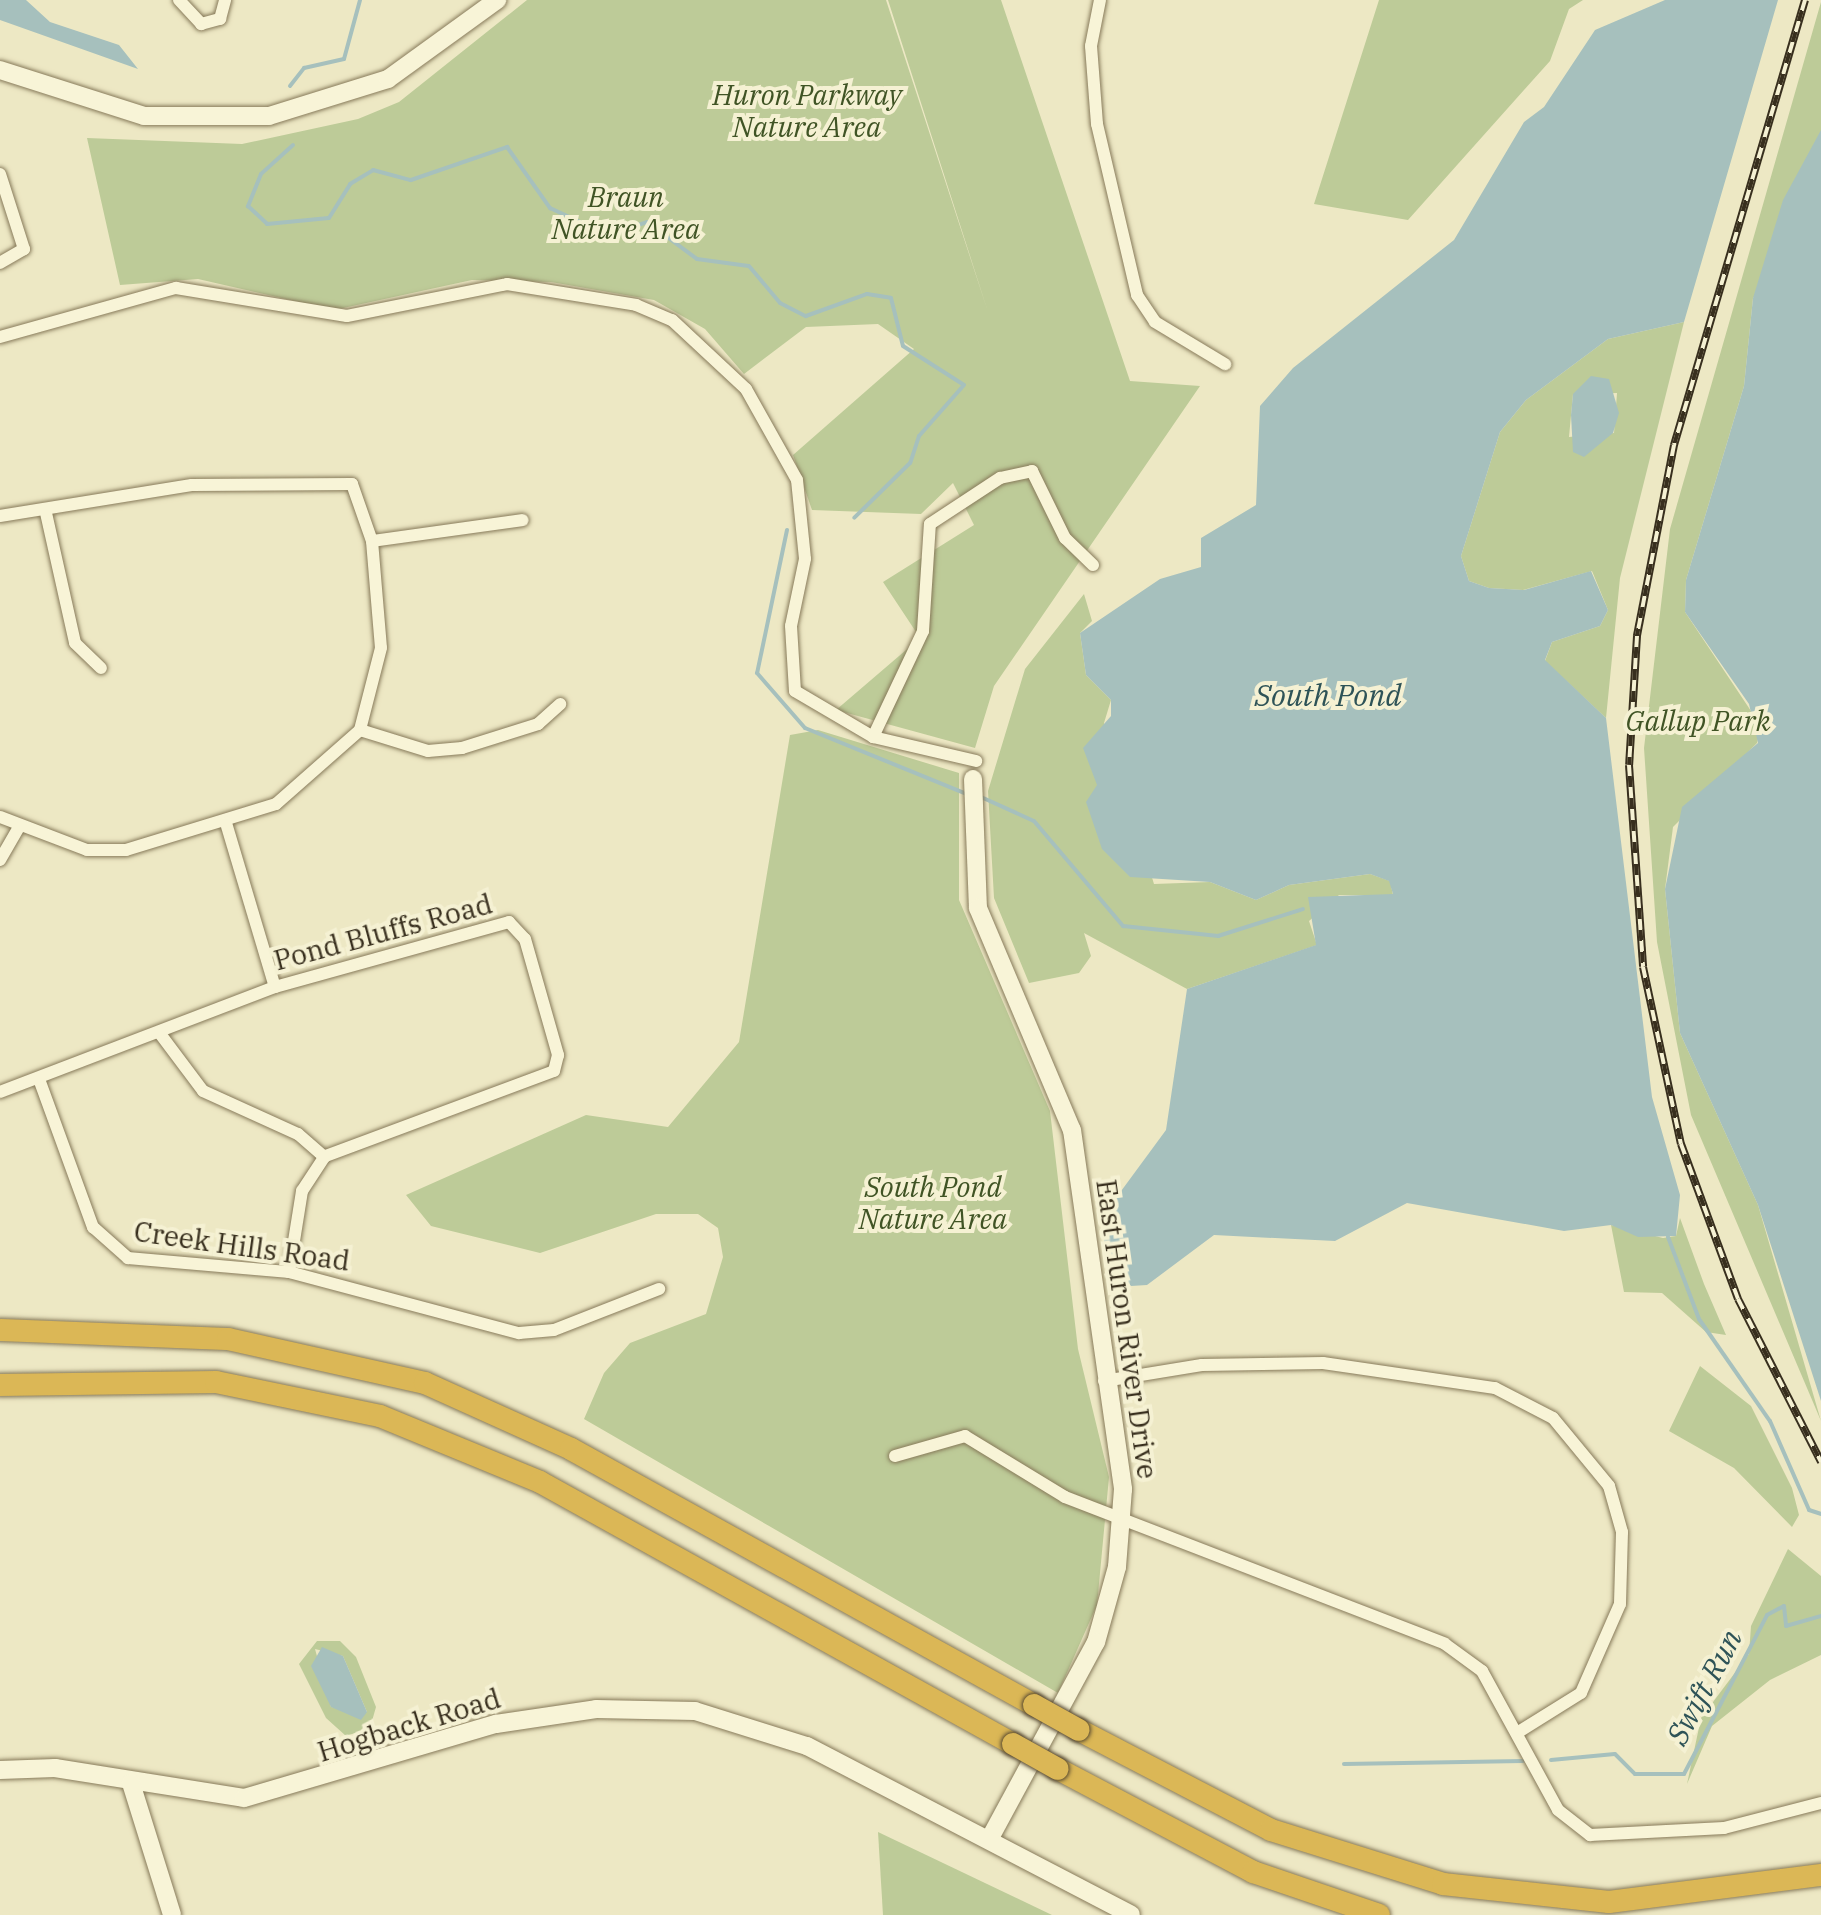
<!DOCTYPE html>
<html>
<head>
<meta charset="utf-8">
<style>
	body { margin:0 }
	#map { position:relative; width:1821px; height:1915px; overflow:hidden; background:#ede8c4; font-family:"IBM Plex Serif",serif }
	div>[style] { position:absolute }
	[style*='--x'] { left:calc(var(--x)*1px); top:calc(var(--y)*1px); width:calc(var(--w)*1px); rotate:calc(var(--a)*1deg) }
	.green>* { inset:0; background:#bdcb98 }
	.water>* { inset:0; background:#a6c0bd }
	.stream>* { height:4px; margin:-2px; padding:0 2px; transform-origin:2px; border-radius:2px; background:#a6c0bd }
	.roads { filter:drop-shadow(0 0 2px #877a5a) drop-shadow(0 0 2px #877a5a) }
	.minor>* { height:12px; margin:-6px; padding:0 6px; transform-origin:6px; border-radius:6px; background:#f8f4d7 }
	.secondary>* { height:18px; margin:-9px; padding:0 9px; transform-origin:9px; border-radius:9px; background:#f8f4d7 }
	.motorway>* { height:22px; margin:-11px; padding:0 11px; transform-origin:11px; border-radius:11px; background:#dbb756 }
	.rail>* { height:8px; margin-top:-4px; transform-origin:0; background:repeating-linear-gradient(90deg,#f5f1d3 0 11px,#382f1e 0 22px); box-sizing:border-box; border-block:2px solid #382f1e }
	.bridges { filter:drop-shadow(0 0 2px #55472f) drop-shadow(0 0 2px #55472f) }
	.motorway-bridge>* { height:22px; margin:-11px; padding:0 11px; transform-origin:11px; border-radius:11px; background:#dbb756 }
	span { translate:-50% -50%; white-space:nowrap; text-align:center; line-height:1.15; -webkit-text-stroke:8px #f5f1d3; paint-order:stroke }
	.park-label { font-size:28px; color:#405425; font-style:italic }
	.street-label { font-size:28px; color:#382f1e }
	.water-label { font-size:30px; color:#2e5357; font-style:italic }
</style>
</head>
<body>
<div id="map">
	<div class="green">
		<div style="clip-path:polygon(527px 0,886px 0,988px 312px,888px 0,1001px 0,1130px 381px,1200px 386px,994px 686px,975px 748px,836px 710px,920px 638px,883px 582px,974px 525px,953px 483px,921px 514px,812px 510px,793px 455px,914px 349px,878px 324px,806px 327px,744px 374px,705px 329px,654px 300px,551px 282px,472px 280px,334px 310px,198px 279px,120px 285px,87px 138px,242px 144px,358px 119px,399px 102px)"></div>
		<div style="clip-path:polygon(1379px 0,1583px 0,1569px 9px,1550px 61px,1408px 220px,1314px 204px)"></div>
		<div style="clip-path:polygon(1821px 2px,1821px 211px,1753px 298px,1744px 386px,1686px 580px,1685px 612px,1761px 726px,1757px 743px,1673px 827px,1665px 889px,1680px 1033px,1758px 1205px,1821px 1421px,1691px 1115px,1657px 942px,1644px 748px,1670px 529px)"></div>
		<div style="clip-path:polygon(evenodd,1684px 322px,1620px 578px,1606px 718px,1545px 661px,1552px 642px,1600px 626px,1608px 610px,1592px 571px,1523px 590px,1489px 588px,1469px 581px,1461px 556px,1500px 432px,1526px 400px,1608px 339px,1684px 322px,1617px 393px,1614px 433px,1569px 437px,1573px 394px,1617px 393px)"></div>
		<div style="clip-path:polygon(1084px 594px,1092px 621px,1080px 633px,1086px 675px,1111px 700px,1104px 723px,1154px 884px,1210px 882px,1256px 900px,1289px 885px,1370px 874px,1390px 881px,1393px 895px,1339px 895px,1309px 921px,1317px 945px,1187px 989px,1084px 933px,1091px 956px,1079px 973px,1029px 983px,994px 898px,988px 791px,1025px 669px)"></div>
		<div style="clip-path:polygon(818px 730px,959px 773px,959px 900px,1050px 1111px,1078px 1349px,1109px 1477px,1097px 1605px,1058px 1693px,584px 1419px,604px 1373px,630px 1343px,706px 1314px,723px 1257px,718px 1228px,698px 1214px,656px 1214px,540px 1253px,431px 1226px,406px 1195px,586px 1115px,668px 1127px,739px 1042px,790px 735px)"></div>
		<div style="clip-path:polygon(1680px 1218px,1704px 1284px,1726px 1335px,1706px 1332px,1662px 1293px,1624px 1292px,1611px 1225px,1663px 1238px,1676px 1236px)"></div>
		<div style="clip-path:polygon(1700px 1366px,1751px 1406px,1792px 1488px,1799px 1515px,1792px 1527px,1734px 1468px,1669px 1431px)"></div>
		<div style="clip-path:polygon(1788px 1549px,1821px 1576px,1821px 1655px,1770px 1680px,1712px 1726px,1687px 1784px,1701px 1718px,1749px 1654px,1751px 1626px)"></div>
		<div style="clip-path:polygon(evenodd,317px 1641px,340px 1641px,356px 1657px,376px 1707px,370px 1728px,346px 1736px,326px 1718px,299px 1664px,317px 1641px,315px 1649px,343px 1656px,367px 1712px,331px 1707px,315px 1649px)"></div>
		<div style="clip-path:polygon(878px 1832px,1052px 1915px,883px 1915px)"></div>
	</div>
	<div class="water">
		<div style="clip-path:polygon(0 0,26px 0,50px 22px,119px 45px,138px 69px,0 20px)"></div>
		<div style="clip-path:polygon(1665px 0,1778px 0,1684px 322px,1608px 339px,1526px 400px,1500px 432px,1461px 556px,1469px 581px,1489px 588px,1524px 590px,1591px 571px,1608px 610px,1600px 626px,1552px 642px,1545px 660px,1606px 718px,1652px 1097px,1680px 1195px,1676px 1236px,1638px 1237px,1611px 1225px,1564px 1231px,1407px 1203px,1335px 1241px,1214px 1235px,1147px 1285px,1131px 1286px,1105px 1254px,1102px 1217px,1166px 1130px,1187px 989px,1316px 945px,1308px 897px,1393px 894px,1389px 881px,1370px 874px,1289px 885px,1256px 900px,1210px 882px,1130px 877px,1102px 849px,1086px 802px,1097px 785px,1083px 748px,1111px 716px,1111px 700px,1086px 675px,1080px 633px,1160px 579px,1201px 567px,1201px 538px,1256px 505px,1260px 406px,1293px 368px,1454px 240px,1524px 122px,1544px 107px,1595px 30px)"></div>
		<div style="clip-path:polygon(1821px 130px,1821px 1401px,1758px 1205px,1680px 1033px,1665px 889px,1682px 807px,1758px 743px,1749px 704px,1685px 612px,1686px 580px,1744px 386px,1753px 298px,1783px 200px)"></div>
		<div style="clip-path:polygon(1591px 376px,1609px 379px,1619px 413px,1613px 433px,1584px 457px,1573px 452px,1571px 415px,1573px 394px)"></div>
		<div style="clip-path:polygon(322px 1647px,343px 1656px,367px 1712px,361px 1720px,331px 1707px,311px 1666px)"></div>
	</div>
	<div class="stream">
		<div style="--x:290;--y:86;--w:23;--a:-52"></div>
		<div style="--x:304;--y:68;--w:41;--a:-12.7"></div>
		<div style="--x:344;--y:59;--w:61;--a:-74.8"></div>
		<div style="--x:293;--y:145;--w:43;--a:137.8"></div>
		<div style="--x:261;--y:174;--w:35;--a:112"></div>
		<div style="--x:248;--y:206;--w:26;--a:43"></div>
		<div style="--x:267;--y:224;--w:62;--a:-5.5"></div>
		<div style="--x:329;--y:218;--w:40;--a:-58"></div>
		<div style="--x:350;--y:184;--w:27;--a:-31"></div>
		<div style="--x:373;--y:170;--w:39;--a:15"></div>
		<div style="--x:411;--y:180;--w:102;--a:-19"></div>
		<div style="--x:507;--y:147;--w:75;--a:54.8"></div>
		<div style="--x:550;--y:208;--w:64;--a:25"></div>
		<div style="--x:608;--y:235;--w:41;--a:-18.4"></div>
		<div style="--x:647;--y:222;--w:62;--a:36.5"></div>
		<div style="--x:697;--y:259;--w:52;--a:7.7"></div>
		<div style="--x:749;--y:266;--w:48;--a:50"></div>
		<div style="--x:780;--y:303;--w:29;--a:27"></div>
		<div style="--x:806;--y:316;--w:65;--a:-19.8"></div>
		<div style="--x:867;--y:294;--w:24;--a:9"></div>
		<div style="--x:891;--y:298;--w:49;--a:76"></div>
		<div style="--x:903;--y:346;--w:72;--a:32.6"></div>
		<div style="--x:964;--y:385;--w:68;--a:131.4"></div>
		<div style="--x:919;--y:436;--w:28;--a:108"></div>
		<div style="--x:910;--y:463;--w:78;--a:135.5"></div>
		<div style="--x:787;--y:530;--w:146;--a:101.8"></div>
		<div style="--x:757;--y:673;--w:73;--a:48.9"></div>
		<div style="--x:805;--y:728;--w:175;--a:22.2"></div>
		<div style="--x:981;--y:797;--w:58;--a:24.4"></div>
		<div style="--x:1034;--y:821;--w:138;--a:49.7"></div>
		<div style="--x:1123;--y:926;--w:96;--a:6"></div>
		<div style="--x:1218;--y:936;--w:89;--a:-17.6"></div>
		<div style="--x:1668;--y:1237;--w:88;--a:69.3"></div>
		<div style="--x:1699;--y:1319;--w:124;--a:55.2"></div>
		<div style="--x:1770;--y:1421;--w:97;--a:66.3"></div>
		<div style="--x:1809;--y:1510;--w:13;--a:18"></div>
		<div style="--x:1551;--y:1760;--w:64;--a:-5.4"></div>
		<div style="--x:1615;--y:1754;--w:28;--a:45"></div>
		<div style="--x:1635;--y:1774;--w:49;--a:0"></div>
		<div style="--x:1684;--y:1774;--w:179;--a:-62.4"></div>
		<div style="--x:1767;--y:1615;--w:19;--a:-28"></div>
		<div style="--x:1784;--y:1606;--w:20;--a:84"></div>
		<div style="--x:1786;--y:1626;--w:36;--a:-16"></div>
		<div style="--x:1344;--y:1764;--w:179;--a:-1"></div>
	</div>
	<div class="roads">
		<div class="minor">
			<div style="--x:179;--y:0;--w:33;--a:47"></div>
			<div style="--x:201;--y:24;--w:20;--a:-15"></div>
			<div style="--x:220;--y:19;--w:20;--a:-75"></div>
			<div style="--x:1100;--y:0;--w:47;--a:101.1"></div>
			<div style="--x:1091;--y:46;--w:78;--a:85.6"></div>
			<div style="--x:1097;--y:124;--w:176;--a:76.8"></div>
			<div style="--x:1137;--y:295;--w:32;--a:56"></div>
			<div style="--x:1155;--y:322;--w:82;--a:31"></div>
			<div style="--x:0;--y:174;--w:79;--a:72.3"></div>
			<div style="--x:24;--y:249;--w:28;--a:150"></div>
			<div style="--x:0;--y:337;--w:183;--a:-15.6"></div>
			<div style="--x:176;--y:288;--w:173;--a:9.3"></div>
			<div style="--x:347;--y:316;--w:163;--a:-11.3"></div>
			<div style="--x:507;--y:284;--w:131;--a:9.2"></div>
			<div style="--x:636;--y:305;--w:39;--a:23"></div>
			<div style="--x:672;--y:320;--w:101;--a:43"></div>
			<div style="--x:746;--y:389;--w:104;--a:60.7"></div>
			<div style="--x:797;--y:480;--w:79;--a:84.2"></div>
			<div style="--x:805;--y:559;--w:68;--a:101.8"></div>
			<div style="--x:791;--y:626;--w:65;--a:86.5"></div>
			<div style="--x:795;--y:691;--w:91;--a:30.5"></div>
			<div style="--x:873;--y:737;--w:106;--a:13.1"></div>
			<div style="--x:46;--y:513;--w:133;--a:77.4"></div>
			<div style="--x:75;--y:643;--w:36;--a:44"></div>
			<div style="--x:0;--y:516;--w:194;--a:-9.2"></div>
			<div style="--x:192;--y:485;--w:160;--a:-0.4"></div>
			<div style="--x:352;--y:484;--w:60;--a:70.7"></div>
			<div style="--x:372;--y:541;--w:107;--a:85.2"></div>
			<div style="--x:381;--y:648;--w:85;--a:104.4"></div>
			<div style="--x:360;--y:730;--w:112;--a:138.6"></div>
			<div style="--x:276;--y:804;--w:157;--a:163"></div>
			<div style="--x:126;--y:850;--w:39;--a:180"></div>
			<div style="--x:87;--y:850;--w:93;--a:-159.2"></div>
			<div style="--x:372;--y:541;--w:152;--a:-7.9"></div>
			<div style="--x:360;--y:730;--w:71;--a:17.2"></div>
			<div style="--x:428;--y:751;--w:34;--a:-5"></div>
			<div style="--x:462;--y:748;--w:80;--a:-17.5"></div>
			<div style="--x:538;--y:724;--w:30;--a:-42"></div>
			<div style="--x:873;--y:737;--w:117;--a:-64.7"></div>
			<div style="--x:923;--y:631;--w:107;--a:-86.3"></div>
			<div style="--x:930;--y:524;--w:84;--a:-33.3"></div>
			<div style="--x:1000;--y:478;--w:33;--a:-12"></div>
			<div style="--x:1032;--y:471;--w:75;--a:63.8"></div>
			<div style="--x:1065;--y:538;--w:39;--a:44"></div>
			<div style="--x:226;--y:823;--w:171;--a:73.4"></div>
			<div style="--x:0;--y:860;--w:36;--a:-60"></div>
			<div style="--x:161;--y:1035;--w:70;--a:53.1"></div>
			<div style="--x:203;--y:1091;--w:104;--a:24.4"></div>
			<div style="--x:298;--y:1134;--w:35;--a:41"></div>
			<div style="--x:39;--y:1079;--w:158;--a:70"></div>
			<div style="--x:93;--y:1227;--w:47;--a:41.5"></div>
			<div style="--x:128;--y:1258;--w:162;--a:5"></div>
			<div style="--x:289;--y:1272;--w:238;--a:14.9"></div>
			<div style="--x:519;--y:1333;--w:35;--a:-5"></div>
			<div style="--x:554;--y:1330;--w:113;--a:-21.3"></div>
			<div style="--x:0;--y:1092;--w:294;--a:-20.9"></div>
			<div style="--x:275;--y:987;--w:243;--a:-15.5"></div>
			<div style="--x:509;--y:922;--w:23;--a:47"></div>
			<div style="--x:525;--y:939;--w:121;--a:74.1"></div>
			<div style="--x:558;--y:1055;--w:16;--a:104"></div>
			<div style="--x:554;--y:1071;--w:244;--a:159.6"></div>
			<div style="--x:325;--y:1156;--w:42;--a:123.3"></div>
			<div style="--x:302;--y:1191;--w:82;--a:99.1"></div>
			<div style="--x:1104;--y:1381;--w:99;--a:-9.3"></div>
			<div style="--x:1202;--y:1365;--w:121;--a:-0.9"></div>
			<div style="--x:1323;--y:1363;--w:174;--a:8.3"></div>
			<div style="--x:1495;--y:1388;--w:65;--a:27.3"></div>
			<div style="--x:1553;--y:1418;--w:88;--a:50.5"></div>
			<div style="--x:1609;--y:1486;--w:48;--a:74.2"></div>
			<div style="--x:1622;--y:1532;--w:72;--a:91.6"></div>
			<div style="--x:1620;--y:1604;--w:97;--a:113.7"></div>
			<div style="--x:1581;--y:1693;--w:72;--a:148.1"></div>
			<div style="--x:895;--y:1456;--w:73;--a:-15.9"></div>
			<div style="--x:965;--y:1436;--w:117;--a:31.4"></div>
			<div style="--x:1065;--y:1497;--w:407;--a:21.1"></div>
			<div style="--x:1445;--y:1644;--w:46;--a:36.1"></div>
			<div style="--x:1482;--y:1671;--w:158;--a:61.3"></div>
			<div style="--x:1558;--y:1810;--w:41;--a:38"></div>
			<div style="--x:1590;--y:1835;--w:134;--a:-3"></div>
			<div style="--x:1724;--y:1828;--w:100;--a:-14.5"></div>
		</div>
		<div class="secondary">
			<div style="--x:0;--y:70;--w:151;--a:17.7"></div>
			<div style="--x:144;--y:116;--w:125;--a:0"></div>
			<div style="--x:269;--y:116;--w:125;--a:-17.3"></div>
			<div style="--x:388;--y:79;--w:135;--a:-35.9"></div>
			<div style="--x:973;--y:779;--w:129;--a:87.8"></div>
			<div style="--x:978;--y:908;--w:241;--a:67.1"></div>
			<div style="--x:1072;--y:1130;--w:363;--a:81.9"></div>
			<div style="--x:1123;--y:1489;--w:78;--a:94.4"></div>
			<div style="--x:1117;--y:1567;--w:78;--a:105.6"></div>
			<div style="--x:1096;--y:1642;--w:223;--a:118.4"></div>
			<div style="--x:0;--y:1770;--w:55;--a:-2.1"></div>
			<div style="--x:55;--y:1768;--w:191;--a:9"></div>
			<div style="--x:244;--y:1798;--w:263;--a:-16.4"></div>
			<div style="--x:496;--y:1724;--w:101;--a:-8.5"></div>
			<div style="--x:596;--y:1709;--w:99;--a:1.2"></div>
			<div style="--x:695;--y:1711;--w:117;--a:17.4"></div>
			<div style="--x:807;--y:1746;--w:365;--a:27.5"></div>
			<div style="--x:131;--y:1783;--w:138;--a:72.7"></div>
		</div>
		<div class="motorway">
			<div style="--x:0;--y:1330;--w:228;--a:2.3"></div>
			<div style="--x:228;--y:1339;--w:202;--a:12.6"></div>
			<div style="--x:425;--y:1383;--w:160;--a:24.3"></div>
			<div style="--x:571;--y:1449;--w:529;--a:28.94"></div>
			<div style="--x:0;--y:1385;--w:216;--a:-0.8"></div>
			<div style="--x:216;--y:1382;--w:167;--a:11.7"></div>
			<div style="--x:380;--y:1416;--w:173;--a:22.4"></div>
			<div style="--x:540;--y:1482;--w:541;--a:28.98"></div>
			<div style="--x:1079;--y:1730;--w:216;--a:27.5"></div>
			<div style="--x:1271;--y:1830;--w:180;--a:17.4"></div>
			<div style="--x:1443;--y:1884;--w:167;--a:6.2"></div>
			<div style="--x:1609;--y:1902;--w:214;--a:-7.3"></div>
			<div style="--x:1058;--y:1769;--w:221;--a:27.8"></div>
			<div style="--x:1253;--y:1872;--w:133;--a:18.8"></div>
		</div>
	</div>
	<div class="rail">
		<div style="--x:1805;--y:0;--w:464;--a:106.4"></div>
		<div style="--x:1674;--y:445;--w:195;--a:101"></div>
		<div style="--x:1637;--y:636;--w:129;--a:93.5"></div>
		<div style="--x:1629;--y:765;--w:202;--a:86"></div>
		<div style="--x:1643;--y:967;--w:181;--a:77.9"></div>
		<div style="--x:1681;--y:1144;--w:165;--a:69.8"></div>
		<div style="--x:1738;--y:1299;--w:183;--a:63"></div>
	</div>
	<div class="bridges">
		<div class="motorway-bridge">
			<div style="--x:1034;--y:1705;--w:51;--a:29.1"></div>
			<div style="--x:1013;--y:1744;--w:51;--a:29.1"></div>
		</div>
	</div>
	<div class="park-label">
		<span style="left:807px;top:111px">Huron Parkway<br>Nature Area</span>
		<span style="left:626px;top:213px">Braun<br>Nature Area</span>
		<span style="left:1698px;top:721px">Gallup Park</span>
		<span style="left:933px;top:1203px">South Pond<br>Nature Area</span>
	</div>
	<div class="street-label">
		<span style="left:383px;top:932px;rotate:-15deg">Pond Bluffs Road</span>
		<span style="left:242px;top:1246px;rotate:8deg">Creek Hills Road</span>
		<span style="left:1127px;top:1329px;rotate:82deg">East Huron River Drive</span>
		<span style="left:409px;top:1725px;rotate:-17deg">Hogback Road</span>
	</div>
	<div class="water-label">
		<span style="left:1328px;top:695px">South Pond</span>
		<span style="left:1704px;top:1687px;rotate:-62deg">Swift Run</span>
	</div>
</div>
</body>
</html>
